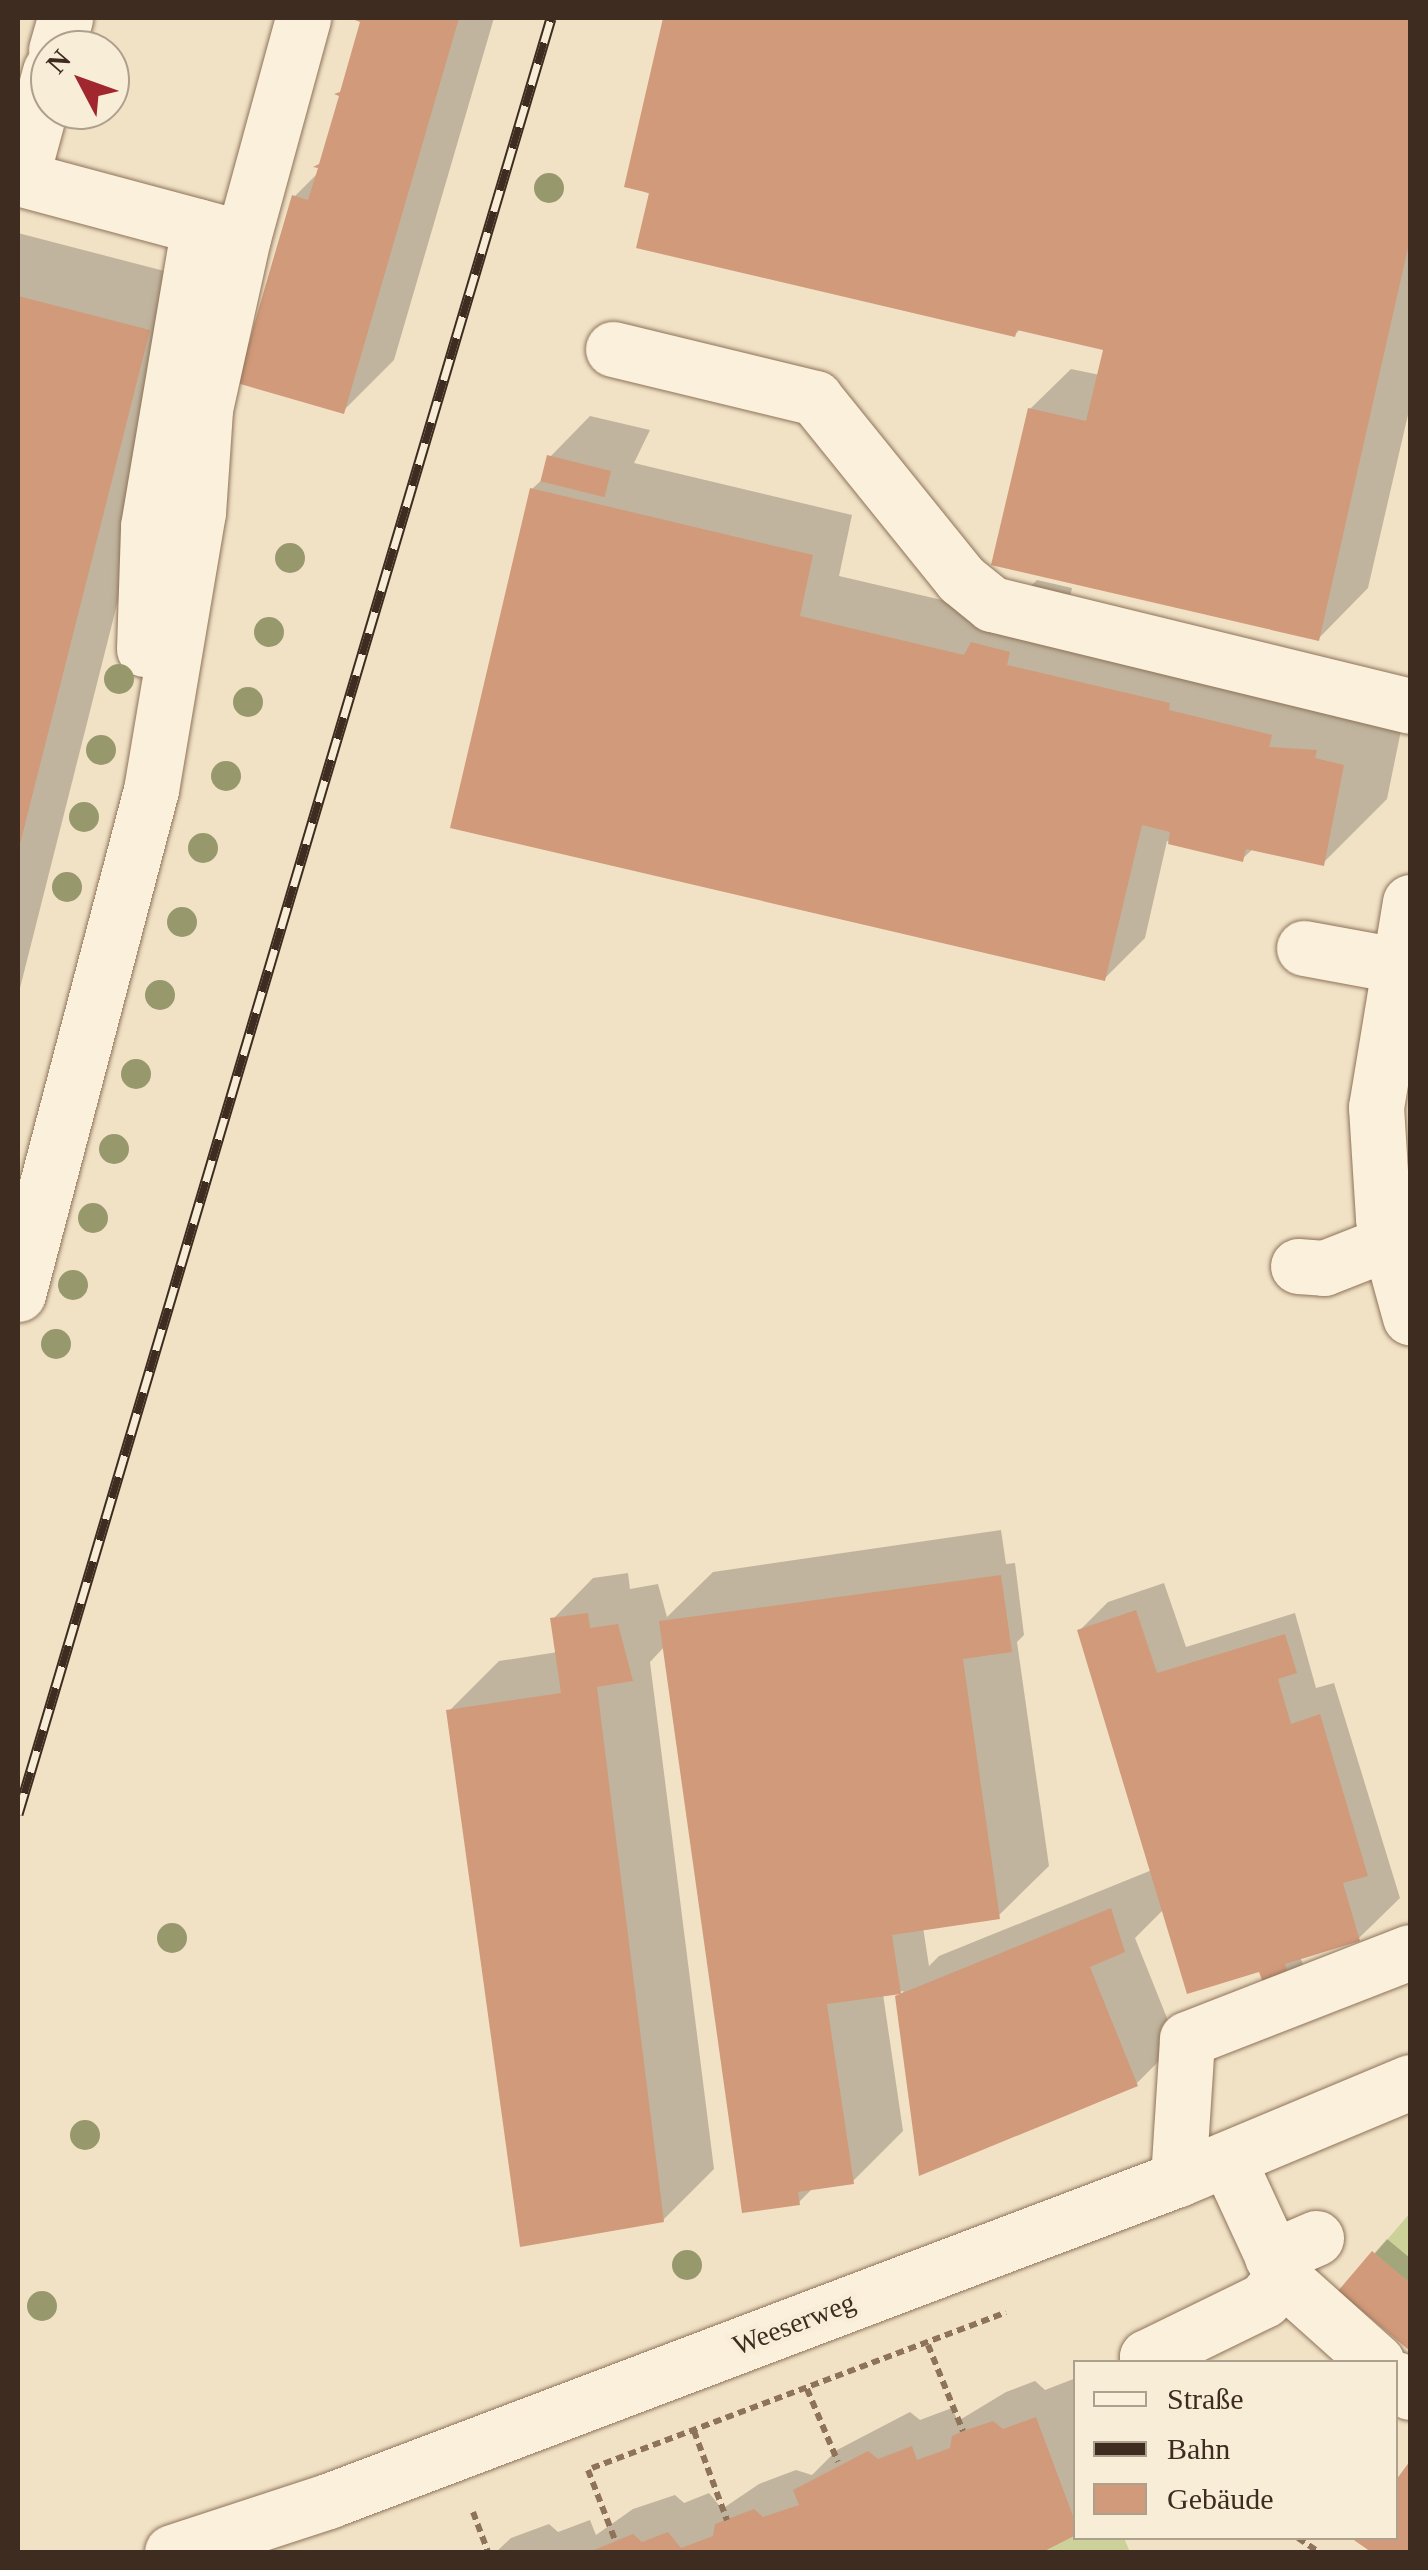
<!DOCTYPE html>
<html>
<head>
<meta charset="utf-8">
<style>
	body { margin:0 }
	#map { position:relative; width:1428px; height:2570px; overflow:hidden; background:#f1e2c6; font-family:Georgia,serif }
	div>[style] { position:absolute }
	[style*='--x'] { left:calc(var(--x)*1px); top:calc(var(--y)*1px); width:calc(var(--w)*1px); rotate:calc(var(--a)*1deg) }
	.green>* { inset:0; background:#ccd099 }
	.shadow>* { inset:0; background:#0003 }
	.building>* { inset:0; background:#d19a7a; transform-origin:0 0 }
	.path>* { height:6px; margin-top:-3px; transform-origin:0; background:repeating-linear-gradient(90deg,#8e735a 0 8px,transparent 0 13px) }
	.roads { filter:drop-shadow(0 0 2px #8e735a) drop-shadow(0 0 2px #8e735a) }
	.minor>* { height:55px; margin:-27.5px; padding:0 27.5px; transform-origin:27.5px; border-radius:27.5px; background:#fbf0db }
	.rail>* { height:11px; margin-top:-5.5px; transform-origin:0; background:repeating-linear-gradient(90deg,#f8edd7 0 22px,#3d2c1f 0 44px); box-sizing:border-box; border-block:2px solid #3d2c1f }
	.trees>* { width:30px; height:30px; margin:-15px; border-radius:50%; background:#98986d }
	span { translate:-50% -50%; white-space:nowrap; text-align:center; line-height:1.15; -webkit-text-stroke:9px #f8edd7; paint-order:stroke }
	.street-label { font-size:28px; color:#3d2c1f }
	.frame { position:absolute; inset:0; border:20px solid #3d2c1f; pointer-events:none }
	.legend { position:absolute; left:1073px; top:2360px; width:325px; height:180px; box-sizing:border-box; background:#f8edd7; border:2px solid #ada08d; margin:0; padding:12px 18px; list-style:none; font-size:30px; color:#3d2c1f }
	.legend li { display:flex; align-items:center; gap:20px; height:50px }
	.legend b { width:50px; border:2px solid #ada08d }
	.north { position:absolute; left:30px; top:30px; width:100px; height:100px; box-sizing:border-box; background:#f8edd7; border:2px solid #ada08d; border-radius:50%; rotate:311deg; font-size:28px; font-weight:700; line-height:40px; text-align:center; color:#3d2c1f }
	.north::after { content:''; display:block; margin:auto; width:35px; height:45px; background:#a0272e; clip-path:polygon(50% 0,100% 100%,50% 72%,0 100%) }
</style>
</head>
<body>
<div id="map">
	<div class="green">
		<div style="clip-path:polygon(1410px 2213px,1410px 2283px,1375px 2254px)"></div>
		<div style="clip-path:polygon(1075px 2535px,1124px 2538px,1130px 2552px,1024px 2552px,1044px 2552px)"></div>
	</div>
	<div class="shadow">
		<div style="clip-path:polygon(364px 18px,494px 18px,394px 360px,343px 411px,294px 197px,319px 172px)"></div>
		<div style="clip-path:polygon(666px 18px,1410px 18px,1410px 406px,1368px 588px,1318px 639px,1030px 409px,1071px 369px,1100px 375px,1106px 348px,1021px 328px,1015px 335px,627px 185px)"></div>
		<div style="clip-path:polygon(18px 233px,199px 280px,18px 996px)"></div>
		<div style="clip-path:polygon(590px 416px,650px 430px,634px 463px,852px 515px,839px 576px,1002px 614px,1037px 580px,1072px 588px,1070px 598px,1407px 701px,1387px 799px,1323px 863px,1254px 848px,1242px 859px,1167px 841px,1145px 938px,1104px 979px,532px 489px,546px 476px,550px 457px)"></div>
		<div style="clip-path:polygon(1001px 1530px,1006px 1564px,1015px 1563px,1024px 1635px,1017px 1642px,1049px 1866px,998px 1916px,923px 1927px,929px 1966px,939px 1956px,1152px 1870px,1080px 1630px,1108px 1602px,1164px 1583px,1186px 1647px,1295px 1613px,1316px 1688px,1334px 1683px,1400px 1898px,1359px 1938px,1300px 1957px,1303px 1964px,1289px 1978px,1261px 1969px,1164px 1909px,1135px 1938px,1177px 2043px,1137px 2083px,898px 1997px,904px 1991px,883px 1994px,903px 2131px,853px 2181px,814px 2187px,799px 2202px,665px 1646px,650px 1662px,714px 2169px,663px 2220px,449px 1711px,499px 1661px,558px 1652px,553px 1619px,593px 1578px,628px 1573px,630px 1589px,658px 1584px,667px 1617px,713px 1572px)"></div>
		<div style="clip-path:polygon(1387px 2239px,1410px 2258px,1410px 2348px,1341px 2291px)"></div>
		<div style="clip-path:polygon(1076px 2378px,1076px 2533px,1018px 2552px,496px 2552px,511px 2538px,549px 2524px,558px 2532px,590px 2520px,596px 2535px,633px 2509px,675px 2495px,684px 2503px,709px 2493px,722px 2509px,759px 2484px,796px 2470px,812px 2475px,837px 2450px,910px 2412px,920px 2420px,952px 2408px,958px 2421px,1006px 2392px,1035px 2381px,1045px 2390px)"></div>
		<div style="clip-path:polygon(1410px 2465px,1410px 2552px,1374px 2552px,1355px 2538px,1396px 2538px,1396px 2484px)"></div>
	</div>
	<div class="building">
		<div style="clip-path:polygon(350px 18px,459px 18px,344px 414px,237px 383px,292px 195px,308px 200px,318px 168px,313px 167px,319px 164px,339px 96px,334px 94px,340px 92px,360px 22px)"></div>
		<div style="clip-path:polygon(663px 18px,1410px 18px,1410px 239px,1319px 641px,991px 565px,1028px 408px,1086px 421px,1103px 350px,1017px 330px,1015px 337px,636px 248px,649px 193px,624px 187px)"></div>
		<div style="clip-path:polygon(18px 296px,150px 330px,19px 848px,18px 847px)"></div>
		<div style="left:547px;top:455px;width:66px;height:27px;rotate:14deg"></div>
		<div style="clip-path:polygon(530px 488px,813px 555px,800px 616px,964px 655px,971px 642px,1010px 652px,1007px 665px,1170px 703px,1169px 710px,1272px 735px,1269px 747px,1317px 750px,1315px 758px,1344px 765px,1324px 866px,1246px 849px,1243px 862px,1168px 844px,1170px 832px,1142px 825px,1105px 981px,450px 828px)"></div>
		<div style="clip-path:polygon(1001px 1575px,1012px 1652px,963px 1659px,1000px 1919px,892px 1935px,901px 1994px,827px 2004px,854px 2184px,798px 2192px,800px 2205px,742px 2213px,659px 1621px)"></div>
		<div style="clip-path:polygon(1136px 1610px,1157px 1673px,1285px 1634px,1297px 1673px,1278px 1679px,1291px 1724px,1320px 1714px,1368px 1876px,1343px 1883px,1360px 1941px,1285px 1964px,1290px 1980px,1265px 1988px,1259px 1972px,1187px 1994px,1077px 1630px)"></div>
		<div style="clip-path:polygon(588px 1613px,590px 1628px,618px 1624px,633px 1681px,597px 1687px,664px 2222px,520px 2247px,446px 1710px,561px 1693px,550px 1618px)"></div>
		<div style="clip-path:polygon(1111px 1908px,1125px 1952px,1090px 1967px,1138px 2086px,919px 2176px,895px 1996px)"></div>
		<div style="clip-path:polygon(1372px 2251px,1410px 2283px,1410px 2351px,1338px 2291px)"></div>
		<div style="clip-path:polygon(1036px 2417px,1076px 2524px,1076px 2535px,1045px 2551px,589px 2552px,633px 2534px,642px 2542px,668px 2532px,681px 2548px,713px 2536px,715px 2524px,754px 2509px,763px 2517px,799px 2505px,793px 2490px,868px 2451px,878px 2459px,912px 2446px,917px 2460px,950px 2448px,952px 2436px,963px 2431px,993px 2421px,1003px 2429px)"></div>
		<div style="clip-path:polygon(1410px 2461px,1410px 2552px,1371px 2552px,1351px 2538px,1396px 2538px,1396px 2480px)"></div>
	</div>
	<div class="path">
		<div style="--x:928;--y:2345;--w:93;--a:67.9"></div>
		<div style="--x:807;--y:2389;--w:79;--a:67"></div>
		<div style="--x:694;--y:2431;--w:95;--a:69.7"></div>
		<div style="--x:592;--y:2468;--w:442;--a:-20.6"></div>
		<div style="--x:588;--y:2470;--w:75;--a:68.9"></div>
		<div style="--x:473;--y:2512;--w:43;--a:69.4"></div>
		<div style="--x:1298;--y:2538;--w:25;--a:34"></div>
	</div>
	<div class="roads">
		<div class="minor">
			<div style="--x:56;--y:50;--w:33;--a:-74"></div>
			<div style="--x:18;--y:178;--w:225;--a:15"></div>
			<div style="--x:21;--y:178;--w:111;--a:-74.8"></div>
			<div style="--x:613;--y:349;--w:208;--a:13.6"></div>
			<div style="--x:815;--y:398;--w:233;--a:51.1"></div>
			<div style="--x:961;--y:579;--w:40;--a:39"></div>
			<div style="--x:992;--y:604;--w:430;--a:13.7"></div>
			<div style="--x:144;--y:649;--w:123;--a:-88.1"></div>
			<div style="--x:148;--y:526;--w:304;--a:-80.4"></div>
			<div style="--x:1410;--y:902;--w:208;--a:99.4"></div>
			<div style="--x:1376;--y:1107;--w:112;--a:86.4"></div>
			<div style="--x:1383;--y:1219;--w:102;--a:74.6"></div>
			<div style="--x:1304;--y:948;--w:95;--a:10.4"></div>
			<div style="--x:1298;--y:1266;--w:26;--a:4"></div>
			<div style="--x:1324;--y:1268;--w:71;--a:-21.5"></div>
			<div style="--x:18;--y:1294;--w:521;--a:-75.22"></div>
			<div style="--x:151;--y:790;--w:281;--a:-80.4"></div>
			<div style="--x:198;--y:513;--w:104;--a:-86.1"></div>
			<div style="--x:205;--y:409;--w:175;--a:-77.5"></div>
			<div style="--x:243;--y:238;--w:228;--a:-74.7"></div>
			<div style="--x:1178;--y:2179;--w:140;--a:-86.3"></div>
			<div style="--x:1187;--y:2039;--w:239;--a:-21.3"></div>
			<div style="--x:1272;--y:2257;--w:48;--a:-23.4"></div>
			<div style="--x:1282;--y:2277;--w:127;--a:41.8"></div>
			<div style="--x:1150;--y:2362;--w:6;--a:-121"></div>
			<div style="--x:1147;--y:2357;--w:130;--a:-26"></div>
			<div style="--x:1264;--y:2300;--w:29;--a:-52"></div>
			<div style="--x:1282;--y:2277;--w:129;--a:-114.8"></div>
			<div style="--x:1396;--y:2379;--w:19;--a:43"></div>
			<div style="--x:172;--y:2552;--w:164;--a:-18.1"></div>
			<div style="--x:328;--y:2501;--w:909;--a:-20.75"></div>
			<div style="--x:1178;--y:2179;--w:251;--a:-22.7"></div>
		</div>
	</div>
	<div class="rail">
		<div style="--x:18;--y:1814;--w:1873;--a:-73.47"></div>
	</div>
	<div class="trees">
		<div style="left:549px;top:188px"></div>
		<div style="left:290px;top:558px"></div>
		<div style="left:269px;top:632px"></div>
		<div style="left:119px;top:679px"></div>
		<div style="left:248px;top:702px"></div>
		<div style="left:101px;top:750px"></div>
		<div style="left:226px;top:776px"></div>
		<div style="left:84px;top:817px"></div>
		<div style="left:203px;top:848px"></div>
		<div style="left:67px;top:887px"></div>
		<div style="left:182px;top:922px"></div>
		<div style="left:160px;top:995px"></div>
		<div style="left:136px;top:1074px"></div>
		<div style="left:114px;top:1149px"></div>
		<div style="left:93px;top:1218px"></div>
		<div style="left:73px;top:1285px"></div>
		<div style="left:56px;top:1344px"></div>
		<div style="left:172px;top:1938px"></div>
		<div style="left:85px;top:2135px"></div>
		<div style="left:687px;top:2265px"></div>
		<div style="left:42px;top:2306px"></div>
	</div>
	<div class="street-label">
		<span style="left:794px;top:2324px;rotate:-21deg">Weeserweg</span>
	</div>
	<div class="frame"></div>
	<ul class="legend">
	<li><b style="height:12px;background:#fbf0db"></b>Straße</li>
	<li><b style="height:12px;background:#3d2c1f"></b>Bahn</li>
	<li><b style="height:28px;background:#d19a7a"></b>Gebäude</li>
	</ul>
	<div class="north">N</div>
</div>
</body>
</html>
